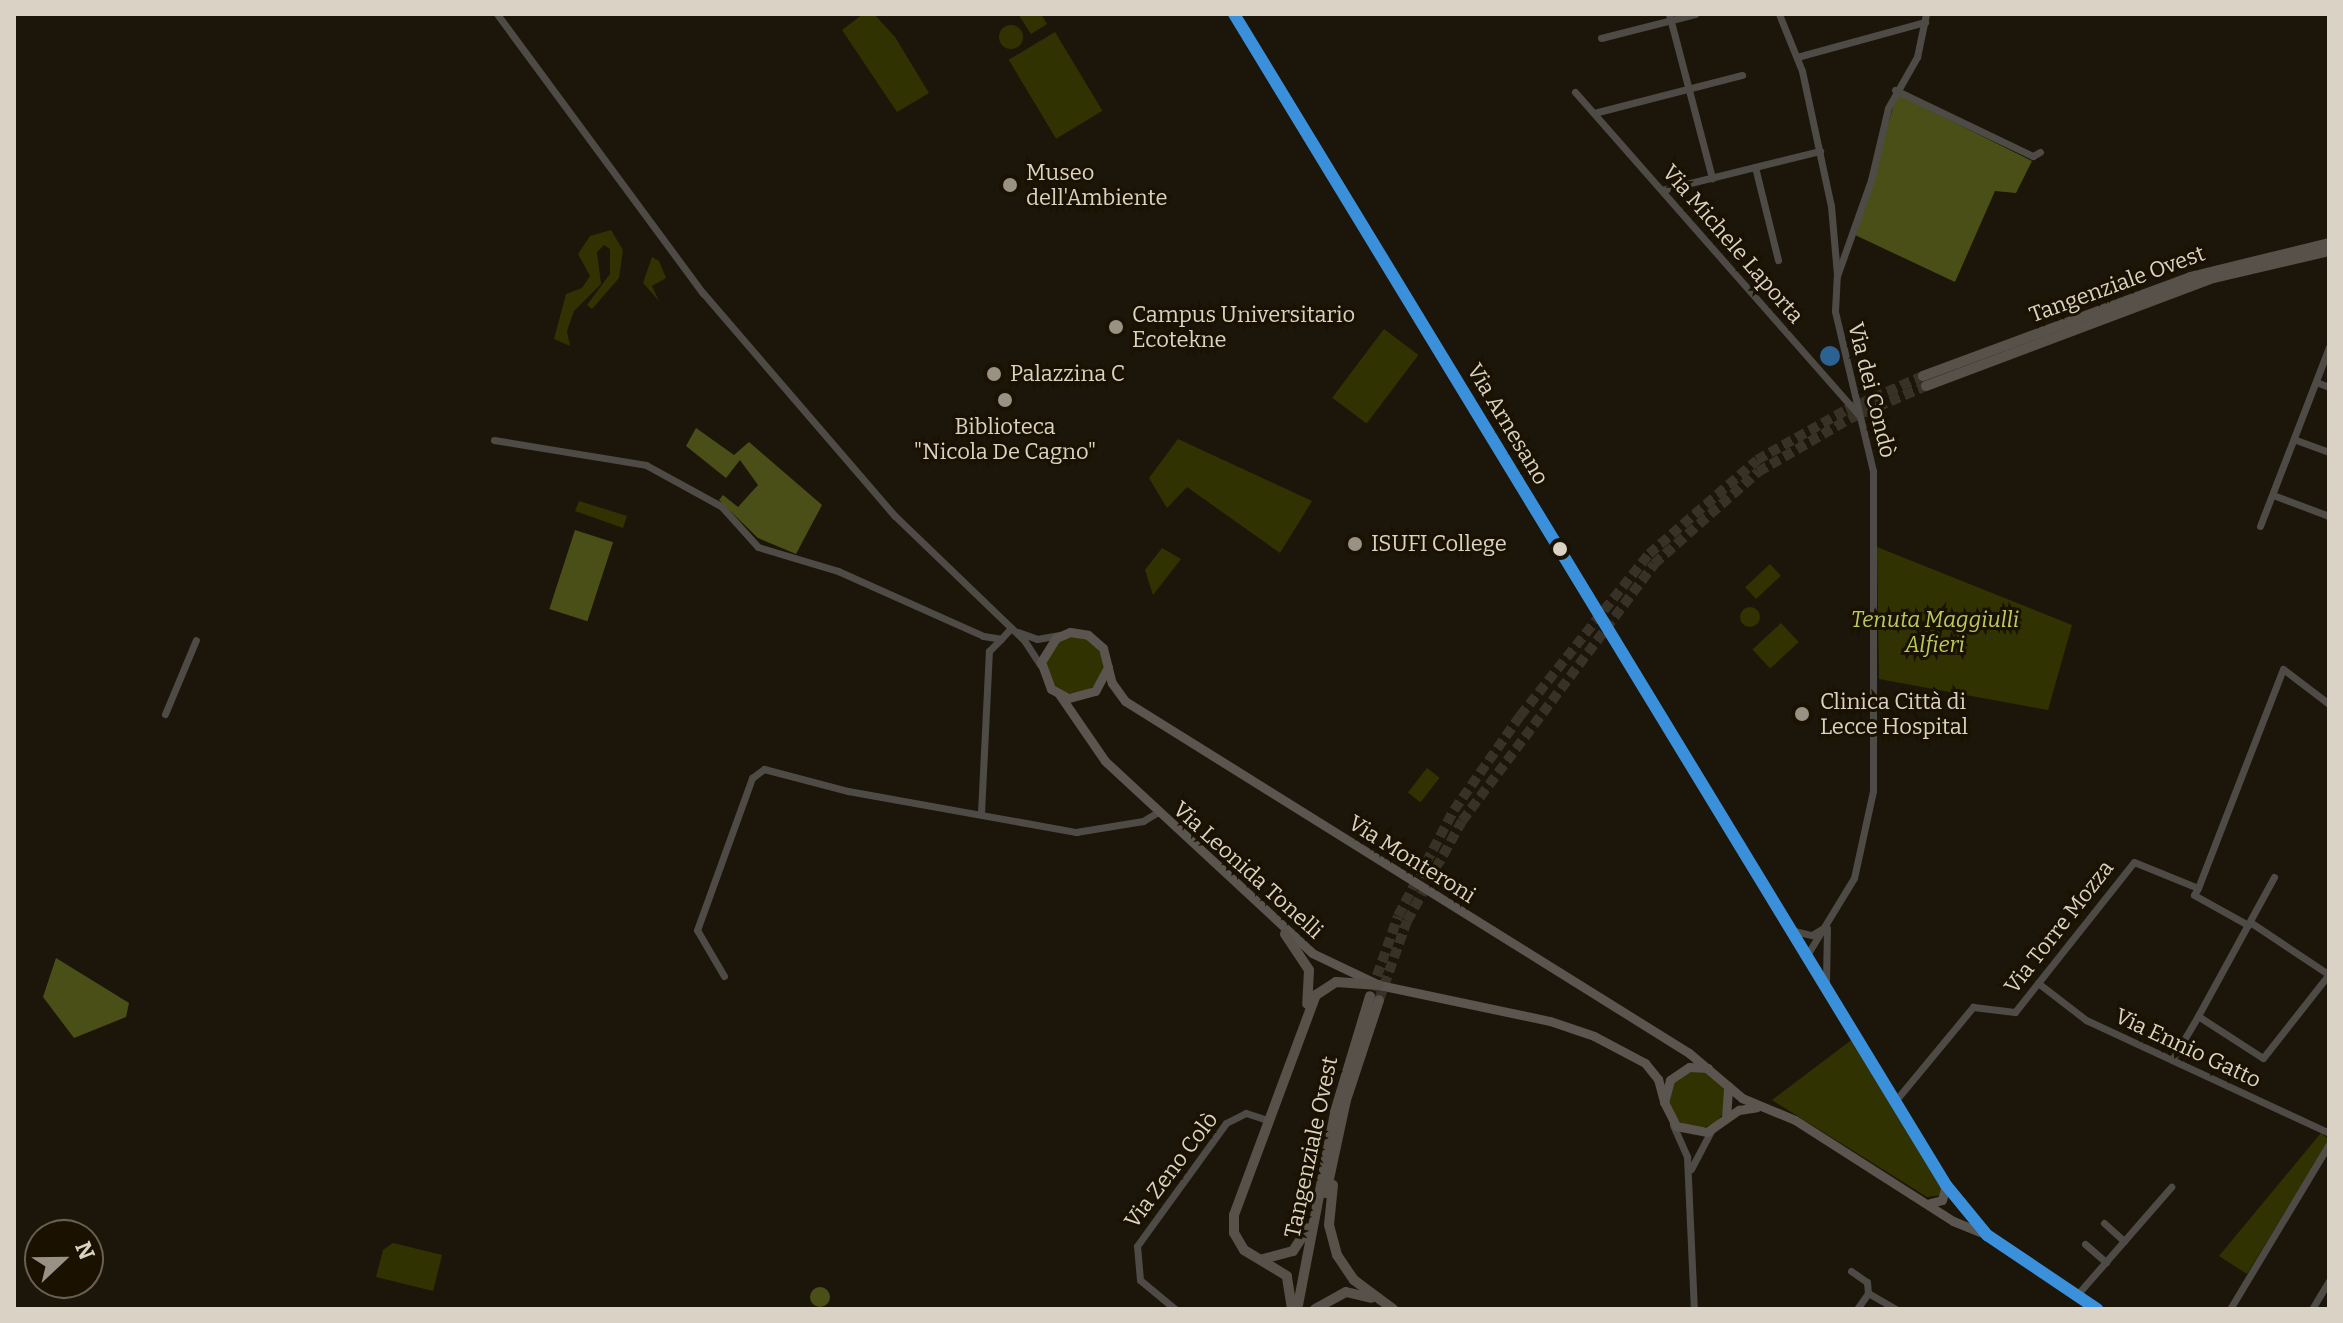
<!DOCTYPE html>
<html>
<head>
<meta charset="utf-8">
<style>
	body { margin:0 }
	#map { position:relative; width:2343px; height:1323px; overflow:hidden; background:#1c160a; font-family:Bitter,serif }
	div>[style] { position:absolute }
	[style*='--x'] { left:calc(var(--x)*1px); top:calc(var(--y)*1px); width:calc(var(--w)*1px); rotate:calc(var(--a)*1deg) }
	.green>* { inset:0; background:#303301; transform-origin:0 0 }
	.round { border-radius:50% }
	.forest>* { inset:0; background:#4a4f18; transform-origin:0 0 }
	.water>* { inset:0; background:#2c6292 }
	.highway-tunnel>* { height:10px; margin-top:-5px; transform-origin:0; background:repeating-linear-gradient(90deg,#383226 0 10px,transparent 0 15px) }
	.minor>* { height:7px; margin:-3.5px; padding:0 3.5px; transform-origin:3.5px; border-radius:3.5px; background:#4e4b47 }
	.major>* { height:9px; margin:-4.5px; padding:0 4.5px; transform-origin:4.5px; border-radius:4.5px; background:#5a554f }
	.highway>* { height:10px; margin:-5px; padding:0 5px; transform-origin:5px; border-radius:5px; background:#57514a }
	.bus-1>* { height:12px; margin:-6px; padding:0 6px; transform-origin:6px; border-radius:6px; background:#3a90db }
	.dots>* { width:22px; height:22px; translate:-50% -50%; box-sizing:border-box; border:4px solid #1a1100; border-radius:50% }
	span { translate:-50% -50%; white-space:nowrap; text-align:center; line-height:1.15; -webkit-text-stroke:6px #1a1100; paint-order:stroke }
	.poi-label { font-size:22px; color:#dad3c5 }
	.left { translate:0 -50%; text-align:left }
	.street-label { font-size:22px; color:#dad3c5 }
	.park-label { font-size:22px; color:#bbca5d; font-style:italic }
	.frame { position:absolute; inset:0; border:16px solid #dad3c5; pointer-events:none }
	.north { position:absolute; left:24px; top:1219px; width:80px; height:80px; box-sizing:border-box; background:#1a1100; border:2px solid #675f4f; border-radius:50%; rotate:68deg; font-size:22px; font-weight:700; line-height:32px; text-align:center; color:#dad3c5 }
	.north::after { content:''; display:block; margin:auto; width:28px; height:36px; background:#989184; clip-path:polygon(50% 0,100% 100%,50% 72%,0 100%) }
</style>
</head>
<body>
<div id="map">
	<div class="green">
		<div style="clip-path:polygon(863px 14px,874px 14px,895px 37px,929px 93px,897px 112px,842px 30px)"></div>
		<div style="clip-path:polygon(1018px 14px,1041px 14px,1047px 24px,1031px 34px)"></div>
		<div class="round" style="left:999px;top:25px;width:24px;height:24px"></div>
		<div style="left:1055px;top:32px;width:92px;height:54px;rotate:59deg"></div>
		<div style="clip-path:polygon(611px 230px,623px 250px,619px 278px,592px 309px,587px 305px,610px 274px,610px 249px,604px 245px,597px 252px,601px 284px,574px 311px,567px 331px,570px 346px,554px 339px,566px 294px,582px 288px,590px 276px,578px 254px,590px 236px)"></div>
		<div style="clip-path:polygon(652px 257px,659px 261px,666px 278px,652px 286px,659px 301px,643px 283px)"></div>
		<div style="left:1384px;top:329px;width:43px;height:86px;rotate:37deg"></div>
		<div style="clip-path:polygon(1178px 439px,1312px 501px,1280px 553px,1187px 487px,1167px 508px,1149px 478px)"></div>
		<div style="clip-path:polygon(579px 501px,627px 516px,623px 528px,575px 511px)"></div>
		<div style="clip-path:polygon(1877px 547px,2072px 625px,2048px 710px,1879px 679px)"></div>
		<div style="clip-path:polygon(1162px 548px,1181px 559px,1153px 595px,1145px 570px)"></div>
		<div style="left:1770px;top:564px;width:16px;height:34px;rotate:47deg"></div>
		<div class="round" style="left:1740px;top:607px;width:20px;height:20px"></div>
		<div style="left:1781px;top:623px;width:26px;height:39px;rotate:47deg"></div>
		<div class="round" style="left:1045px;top:636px;width:58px;height:58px"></div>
		<div style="left:1427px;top:768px;width:16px;height:31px;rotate:38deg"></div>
		<div style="clip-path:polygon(1854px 1038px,1944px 1186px,1943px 1195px,1927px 1197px,1772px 1100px)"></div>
		<div class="round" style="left:1669px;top:1070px;width:58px;height:58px"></div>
		<div style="clip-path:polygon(2321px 1133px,2329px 1140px,2247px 1274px,2219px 1256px)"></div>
		<div style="clip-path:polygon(393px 1243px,442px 1255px,433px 1291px,376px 1277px,383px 1250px)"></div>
	</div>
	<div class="forest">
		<div style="clip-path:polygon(1897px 94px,2032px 161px,2016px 193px,1995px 191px,1955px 282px,1855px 235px)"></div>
		<div style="clip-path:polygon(696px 428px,734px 455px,749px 442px,822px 505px,796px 554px,758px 538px,719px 500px,723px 495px,738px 507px,758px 485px,740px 460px,726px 478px,686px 446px)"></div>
		<div style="left:575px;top:530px;width:40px;height:83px;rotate:18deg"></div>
		<div style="clip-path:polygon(56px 958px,129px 1003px,126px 1017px,74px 1038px,43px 997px)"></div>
		<div class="round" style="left:810px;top:1287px;width:20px;height:20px"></div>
	</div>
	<div class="water">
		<div class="round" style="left:1820px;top:346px;width:20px;height:20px"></div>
	</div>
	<div class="highway-tunnel">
		<div style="--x:1372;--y:990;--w:78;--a:-70.6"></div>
		<div style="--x:1398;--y:916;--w:120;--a:-62.2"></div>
		<div style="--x:1454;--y:810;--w:115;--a:-54.9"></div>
		<div style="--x:1520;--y:716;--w:207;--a:-51.5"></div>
		<div style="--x:1649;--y:554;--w:143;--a:-41"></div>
		<div style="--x:1757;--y:460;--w:102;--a:-29.3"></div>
		<div style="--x:1846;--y:410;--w:84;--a:-23.8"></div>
		<div style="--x:1379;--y:1000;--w:84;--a:-70.5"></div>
		<div style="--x:1407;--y:921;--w:114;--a:-61.2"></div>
		<div style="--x:1462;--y:821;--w:321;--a:-53.2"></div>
		<div style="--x:1654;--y:564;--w:139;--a:-41.5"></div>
		<div style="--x:1758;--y:472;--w:105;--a:-30.2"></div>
		<div style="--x:1849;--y:419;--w:84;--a:-23.2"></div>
	</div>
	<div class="minor">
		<div style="--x:497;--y:14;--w:347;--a:53.6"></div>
		<div style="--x:703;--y:293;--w:294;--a:49.3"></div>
		<div style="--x:895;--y:516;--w:179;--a:43.9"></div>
		<div style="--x:1024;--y:640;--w:30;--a:57"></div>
		<div style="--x:1669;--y:14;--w:170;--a:75.3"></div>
		<div style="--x:1779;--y:14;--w:61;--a:68"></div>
		<div style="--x:1802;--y:71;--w:138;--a:77.9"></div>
		<div style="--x:1831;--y:206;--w:68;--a:85"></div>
		<div style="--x:1601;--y:38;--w:97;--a:-14.3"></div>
		<div style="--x:1797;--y:57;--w:133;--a:-15.3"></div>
		<div style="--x:1895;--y:90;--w:153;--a:25.6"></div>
		<div style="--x:2033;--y:156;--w:8;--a:-30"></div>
		<div style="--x:1575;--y:92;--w:430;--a:48.7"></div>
		<div style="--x:1594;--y:113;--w:153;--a:-14.4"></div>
		<div style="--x:1755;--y:167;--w:96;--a:76.1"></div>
		<div style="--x:1662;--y:190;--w:163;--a:-13.9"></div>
		<div style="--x:2316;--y:382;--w:14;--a:21"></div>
		<div style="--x:494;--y:440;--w:154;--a:9.3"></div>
		<div style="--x:646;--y:465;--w:85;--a:28.7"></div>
		<div style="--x:721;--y:506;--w:55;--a:47.9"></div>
		<div style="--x:758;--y:547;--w:84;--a:16.7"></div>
		<div style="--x:838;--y:571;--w:159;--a:24.1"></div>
		<div style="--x:983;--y:636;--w:18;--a:9"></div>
		<div style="--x:1001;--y:639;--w:15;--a:-48"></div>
		<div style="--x:2296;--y:440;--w:35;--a:20"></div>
		<div style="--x:2273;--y:495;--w:60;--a:20.6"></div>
		<div style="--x:2260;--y:526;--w:192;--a:-68.9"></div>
		<div style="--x:1018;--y:632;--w:20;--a:20"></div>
		<div style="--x:1037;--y:639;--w:23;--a:-10"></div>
		<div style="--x:165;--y:714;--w:80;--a:-67.3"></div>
		<div style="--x:981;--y:813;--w:162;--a:-87.2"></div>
		<div style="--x:989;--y:651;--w:17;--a:-45"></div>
		<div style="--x:2274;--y:877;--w:158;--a:118.7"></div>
		<div style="--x:2198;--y:1016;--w:77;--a:32.9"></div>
		<div style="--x:2263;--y:1058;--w:107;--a:-51.8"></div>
		<div style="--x:2198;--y:888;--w:8;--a:120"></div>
		<div style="--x:2194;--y:895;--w:62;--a:29.1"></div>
		<div style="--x:2250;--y:922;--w:94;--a:33.7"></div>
		<div style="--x:1794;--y:931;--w:18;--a:13"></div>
		<div style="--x:1812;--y:935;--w:12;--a:-31"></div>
		<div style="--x:1807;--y:955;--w:90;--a:-58.6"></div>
		<div style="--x:1854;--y:878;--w:89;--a:-77.7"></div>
		<div style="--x:1873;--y:791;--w:320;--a:-90"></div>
		<div style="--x:1873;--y:471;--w:164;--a:-103.4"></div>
		<div style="--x:1835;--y:311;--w:35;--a:-87"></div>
		<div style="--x:1837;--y:276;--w:102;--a:-70.5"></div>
		<div style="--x:1871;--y:180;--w:74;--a:-76.7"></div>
		<div style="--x:1888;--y:108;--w:59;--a:-60.4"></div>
		<div style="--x:1917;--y:57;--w:44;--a:-78.2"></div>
		<div style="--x:724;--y:976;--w:53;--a:-120.4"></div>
		<div style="--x:697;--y:930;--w:162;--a:-70.1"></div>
		<div style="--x:752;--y:778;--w:15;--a:-37"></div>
		<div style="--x:764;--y:769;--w:87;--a:14.7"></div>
		<div style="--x:848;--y:791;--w:232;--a:10.2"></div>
		<div style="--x:1076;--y:832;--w:68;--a:-9.3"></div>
		<div style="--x:1143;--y:821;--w:17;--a:-31"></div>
		<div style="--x:1826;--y:983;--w:55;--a:-89"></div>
		<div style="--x:2038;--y:983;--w:61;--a:37.6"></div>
		<div style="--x:2086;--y:1020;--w:268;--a:24.9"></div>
		<div style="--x:2172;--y:1060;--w:51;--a:-59.4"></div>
		<div style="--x:1896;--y:1100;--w:121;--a:-50.4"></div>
		<div style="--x:1973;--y:1007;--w:42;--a:6.8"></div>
		<div style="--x:2015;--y:1012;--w:191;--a:-51.6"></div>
		<div style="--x:2134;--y:862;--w:69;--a:22.1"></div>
		<div style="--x:2198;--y:888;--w:235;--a:-68.8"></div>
		<div style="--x:2283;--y:669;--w:58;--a:37.3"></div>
		<div style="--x:1673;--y:1125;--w:35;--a:66"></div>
		<div style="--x:1687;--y:1157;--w:152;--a:87.4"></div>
		<div style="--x:1691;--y:1169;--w:43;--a:-62.2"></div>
		<div style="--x:2104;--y:1223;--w:27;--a:42"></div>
		<div style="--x:2085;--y:1244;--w:28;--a:41"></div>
		<div style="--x:1851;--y:1271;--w:19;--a:35"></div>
		<div style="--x:1867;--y:1282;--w:11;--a:85"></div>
		<div style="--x:1868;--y:1293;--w:32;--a:30"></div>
		<div style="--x:2076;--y:1296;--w:145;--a:-48.9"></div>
		<div style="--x:1175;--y:1309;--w:45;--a:-140.4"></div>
		<div style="--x:1140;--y:1280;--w:34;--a:-95"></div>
		<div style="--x:1137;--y:1246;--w:152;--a:-54.1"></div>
		<div style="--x:1226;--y:1123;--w:22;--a:-27"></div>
		<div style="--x:1246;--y:1113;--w:22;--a:18"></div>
		<div style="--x:1857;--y:1309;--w:19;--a:-55"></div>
		<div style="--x:2230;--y:1309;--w:192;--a:-59"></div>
		<div style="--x:2312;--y:1309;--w:33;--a:-59"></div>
	</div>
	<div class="major">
		<div style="--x:1234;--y:14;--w:1370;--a:58.7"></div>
		<div style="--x:1946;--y:1185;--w:65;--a:50.6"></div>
		<div style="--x:1987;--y:1235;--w:133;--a:33.9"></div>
		<div style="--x:1108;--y:667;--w:27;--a:118"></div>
		<div style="--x:1095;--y:691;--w:28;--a:165"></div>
		<div style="--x:1068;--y:698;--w:19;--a:-152"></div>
		<div style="--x:1051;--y:689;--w:29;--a:-110"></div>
		<div style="--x:1041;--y:662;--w:28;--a:-58"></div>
		<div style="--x:1056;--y:638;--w:15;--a:-23"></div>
		<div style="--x:1070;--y:632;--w:18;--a:9"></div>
		<div style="--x:1088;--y:635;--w:20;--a:41"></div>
		<div style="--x:1103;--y:648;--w:36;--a:76"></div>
		<div style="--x:1112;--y:683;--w:22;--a:54"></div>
		<div style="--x:1125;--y:701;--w:665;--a:31.97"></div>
		<div style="--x:1689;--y:1053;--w:70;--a:40.3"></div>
		<div style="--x:1742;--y:1098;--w:57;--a:22.5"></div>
		<div style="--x:1795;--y:1120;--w:188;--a:32.6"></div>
		<div style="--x:1953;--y:1221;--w:32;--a:22"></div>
		<div style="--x:1059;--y:694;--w:81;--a:55.5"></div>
		<div style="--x:1105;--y:761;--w:282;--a:42.8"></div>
		<div style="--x:1312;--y:953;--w:74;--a:25.5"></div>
		<div style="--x:1379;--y:985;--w:175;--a:11.9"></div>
		<div style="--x:1550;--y:1021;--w:46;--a:18.8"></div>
		<div style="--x:1594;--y:1036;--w:58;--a:27.9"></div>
		<div style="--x:1645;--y:1063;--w:21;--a:51"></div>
		<div style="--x:1658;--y:1079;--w:24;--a:75"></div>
		<div style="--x:1708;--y:1068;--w:19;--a:-177"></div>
		<div style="--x:1689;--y:1067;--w:23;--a:146"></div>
		<div style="--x:1670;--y:1080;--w:23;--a:105"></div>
		<div style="--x:1664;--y:1102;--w:27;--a:63"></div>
		<div style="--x:1676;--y:1126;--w:32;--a:11"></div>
		<div style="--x:1707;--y:1132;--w:39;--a:-35"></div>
		<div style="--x:1739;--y:1110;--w:18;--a:-9"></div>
		<div style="--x:1726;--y:1118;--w:32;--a:-86"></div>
		<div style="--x:1930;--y:1203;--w:12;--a:-14"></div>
		<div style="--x:1942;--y:1200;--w:16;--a:-75"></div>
	</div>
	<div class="highway">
		<div style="--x:1923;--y:376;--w:285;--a:-20.3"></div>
		<div style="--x:2190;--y:277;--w:143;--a:-13.7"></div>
		<div style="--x:1926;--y:386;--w:303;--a:-20.6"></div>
		<div style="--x:2210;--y:279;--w:122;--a:-13.2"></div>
		<div style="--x:1285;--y:934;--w:43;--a:56.3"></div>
		<div style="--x:1309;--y:970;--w:34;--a:93"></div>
		<div style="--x:1333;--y:1185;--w:40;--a:95.7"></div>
		<div style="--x:1329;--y:1225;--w:31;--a:75"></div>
		<div style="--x:1337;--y:1255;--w:30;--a:56"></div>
		<div style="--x:1354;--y:1280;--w:49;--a:36.6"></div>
		<div style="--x:1326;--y:1193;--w:95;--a:-77.9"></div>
		<div style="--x:1346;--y:1100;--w:105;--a:-71.7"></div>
		<div style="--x:1263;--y:1259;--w:31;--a:-15"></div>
		<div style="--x:1293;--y:1251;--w:27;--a:-57"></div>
		<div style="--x:1298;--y:1305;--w:197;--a:-79.1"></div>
		<div style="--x:1335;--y:1112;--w:121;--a:-73.2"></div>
		<div style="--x:1292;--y:1309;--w:33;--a:-99"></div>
		<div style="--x:1287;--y:1276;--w:50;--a:-148.8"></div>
		<div style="--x:1244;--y:1250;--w:20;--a:-120"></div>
		<div style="--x:1234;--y:1233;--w:18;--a:-90"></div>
		<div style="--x:1234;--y:1215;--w:235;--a:-69.6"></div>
		<div style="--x:1316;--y:995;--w:24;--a:-33"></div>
		<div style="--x:1336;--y:982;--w:43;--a:4"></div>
		<div style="--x:1315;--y:1309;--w:35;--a:-29"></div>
		<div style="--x:1346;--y:1292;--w:26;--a:13"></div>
	</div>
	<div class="bus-1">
		<div style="--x:1234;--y:14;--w:1370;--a:58.7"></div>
		<div style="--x:1946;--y:1185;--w:65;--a:50.6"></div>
		<div style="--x:1987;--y:1235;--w:133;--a:33.9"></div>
	</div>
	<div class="dots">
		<div style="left:1010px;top:185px;background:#989184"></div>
		<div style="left:1116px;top:327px;background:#989184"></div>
		<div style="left:994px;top:374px;background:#989184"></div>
		<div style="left:1005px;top:400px;background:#989184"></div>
		<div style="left:1355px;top:544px;background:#989184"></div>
		<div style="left:1560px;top:549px;background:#dad3c5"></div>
		<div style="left:1802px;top:714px;background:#989184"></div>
	</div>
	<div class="poi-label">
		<span class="left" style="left:1026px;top:185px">Museo<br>dell'Ambiente</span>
		<span class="left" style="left:1132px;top:327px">Campus Universitario<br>Ecotekne</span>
		<span class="left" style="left:1010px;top:374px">Palazzina C</span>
		<span style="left:1005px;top:439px">Biblioteca<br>"Nicola De Cagno"</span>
		<span class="left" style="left:1371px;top:544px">ISUFI College</span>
		<span class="left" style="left:1820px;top:714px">Clinica Città di<br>Lecce Hospital</span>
	</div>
	<div class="street-label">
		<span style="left:1733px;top:244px;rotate:49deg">Via Michele Laporta</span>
		<span style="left:2117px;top:284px;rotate:-20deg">Tangenziale Ovest</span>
		<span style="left:1872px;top:390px;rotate:76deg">Via dei Condò</span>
		<span style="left:1508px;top:424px;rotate:59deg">Via Arnesano</span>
		<span style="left:1412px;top:859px;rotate:32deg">Via Monteroni</span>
		<span style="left:1248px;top:870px;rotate:42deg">Via Leonida Tonelli</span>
		<span style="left:2059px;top:927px;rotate:-52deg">Via Torre Mozza</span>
		<span style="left:2188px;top:1048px;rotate:25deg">Via Ennio Gatto</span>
		<span style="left:1311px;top:1147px;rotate:-78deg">Tangenziale Ovest</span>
		<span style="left:1171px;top:1170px;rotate:-53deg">Via Zeno Colò</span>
	</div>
	<div class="park-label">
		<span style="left:1935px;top:632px">Tenuta Maggiulli<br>Alfieri</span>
	</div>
	<div class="frame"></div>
	<div class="north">N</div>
</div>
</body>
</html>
